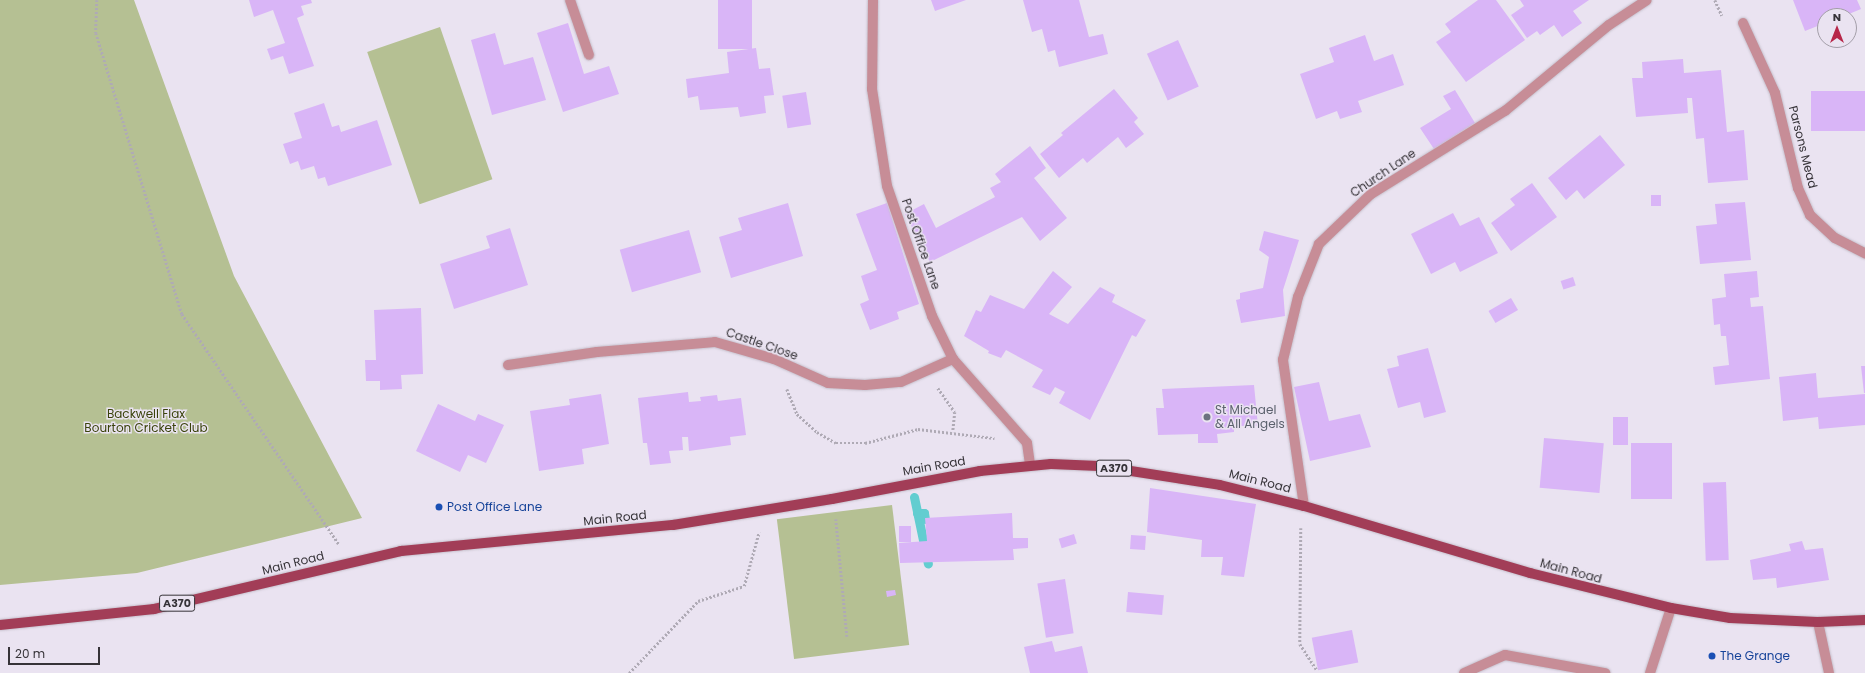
<!DOCTYPE html>
<html>
<head>
<meta charset="utf-8">
<style>
	body { margin:0 }
	#map { position:relative; width:1865px; height:673px; overflow:hidden; background:#eae3f1; font-family:Poppins,sans-serif }
	div>[style] { position:absolute }
	[style*='--x'] { left:calc(var(--x)*1px); top:calc(var(--y)*1px); width:calc(var(--w)*1px); rotate:calc(var(--a)*1deg) }
	.green>* { inset:0; background:#b5c093; transform-origin:0 0 }
	.stream>* { height:9px; margin:-4.5px; padding:0 4.5px; transform-origin:4.5px; border-radius:4.5px; background:#62cdd0 }
	.building>* { inset:0; background:#d9b5f7; transform-origin:0 0 }
	.path>* { height:2.5px; margin-top:-1.25px; transform-origin:0; background:repeating-linear-gradient(90deg,#afaab5 0 2px,transparent 0 4px) }
	.roads { filter:drop-shadow(0 0 1px #c6c0cc) drop-shadow(0 0 1px #c6c0cc) }
	.minor>* { height:10px; margin:-5px; padding:0 5px; transform-origin:5px; border-radius:5px; background:#c78d97 }
	.major>* { height:10px; margin:-5px; padding:0 5px; transform-origin:5px; border-radius:5px; background:#a23d57 }
	.dots>* { width:11px; height:11px; translate:-50% -50%; box-sizing:border-box; border:2px solid #eae3f1; border-radius:50% }
	span { translate:-50% -50%; white-space:nowrap; text-align:center; line-height:1.15; -webkit-text-stroke:3px #eae3f1; paint-order:stroke }
	.shield-label span { padding:1px 3px; background:#eae3f1; border:1px solid; border-radius:3px; -webkit-text-stroke-width:0 }
	.shield-label { font-size:11px; color:#363338; font-weight:700 }
	.street-label { font-size:12px; color:#363338 }
	.worship-label { font-size:12px; color:#5b616d }
	.left { translate:0 -50%; text-align:left }
	.park-label { font-size:12px; color:#3a430b }
	.transit-label { font-size:12px; color:#164399 }
	.north { position:absolute; left:1817px; top:8px; width:40px; height:40px; box-sizing:border-box; background:#eae3f1; border:1px solid #a29da7; border-radius:50%; rotate:0deg; font-size:11px; font-weight:700; line-height:16px; text-align:center; color:#363338 }
	.north::after { content:''; display:block; margin:auto; width:14px; height:18px; background:#b72649; clip-path:polygon(50% 0,100% 100%,50% 72%,0 100%) }
	.scale { position:absolute; left:8px; top:647px; width:92px; height:18px; box-sizing:border-box; border:2px solid #363338; border-top:0; padding-left:5px; font-size:12px; line-height:14px; white-space:nowrap; color:#363338; -webkit-text-stroke:3px #eae3f1; paint-order:stroke }
</style>
</head>
<body>
<div id="map">
	<div class="green">
		<div style="clip-path:polygon(0 0,134px 0,234px 276px,362px 518px,137px 573px,0 585px)"></div>
		<div style="left:440px;top:27px;width:161px;height:77px;rotate:71deg"></div>
		<div style="left:892px;top:505px;width:141px;height:116px;rotate:83deg"></div>
	</div>
	<div class="stream">
		<div style="--x:914;--y:497;--w:68;--a:78.2"></div>
		<div style="--x:917;--y:513;--w:7;--a:0"></div>
		<div style="--x:924;--y:513;--w:6;--a:81"></div>
	</div>
	<div class="building">
		<div style="clip-path:polygon(249px 0,311px 0,312px 3px,301px 6px,304px 15px,297px 18px,314px 66px,289px 74px,283px 56px,271px 60px,267px 49px,285px 43px,273px 10px,254px 17px)"></div>
		<div style="left:718px;top:0;width:34px;height:49px"></div>
		<div style="clip-path:polygon(931px 0,966px 0,935px 11px)"></div>
		<div style="clip-path:polygon(1023px 0,1079px 0,1089px 37px,1103px 34px,1108px 54px,1059px 67px,1055px 50px,1048px 52px,1042px 29px,1032px 32px)"></div>
		<div style="clip-path:polygon(1478px 0,1496px 0,1525px 40px,1466px 82px,1436px 42px,1451px 32px,1445px 24px)"></div>
		<div style="clip-path:polygon(1520px 0,1589px 0,1573px 11px,1582px 23px,1562px 37px,1554px 25px,1540px 35px,1537px 31px,1527px 38px,1511px 15px,1524px 6px)"></div>
		<div style="clip-path:polygon(1793px 0,1857px 0,1861px 9px,1844px 16px,1825px 16px,1825px 23px,1805px 31px)"></div>
		<div style="clip-path:polygon(568px 23px,584px 74px,609px 66px,619px 94px,563px 112px,537px 33px)"></div>
		<div style="clip-path:polygon(495px 33px,504px 65px,533px 57px,546px 100px,492px 115px,471px 40px)"></div>
		<div style="clip-path:polygon(1365px 35px,1374px 61px,1393px 54px,1404px 85px,1358px 101px,1362px 112px,1340px 119px,1337px 111px,1316px 119px,1300px 74px,1334px 62px,1329px 48px)"></div>
		<div style="left:1178px;top:40px;width:51px;height:34px;rotate:66deg"></div>
		<div style="clip-path:polygon(756px 48px,759px 69px,770px 68px,774px 95px,764px 96px,766px 113px,740px 117px,738px 107px,700px 110px,698px 96px,688px 98px,686px 79px,729px 73px,727px 52px)"></div>
		<div style="clip-path:polygon(1683px 59px,1684px 73px,1721px 70px,1727px 132px,1744px 130px,1748px 180px,1708px 183px,1704px 138px,1696px 139px,1692px 98px,1687px 98px,1688px 113px,1636px 117px,1632px 78px,1643px 78px,1642px 62px)"></div>
		<div style="clip-path:polygon(1114px 89px,1138px 118px,1134px 122px,1144px 134px,1126px 148px,1118px 137px,1087px 163px,1083px 158px,1059px 178px,1040px 154px,1063px 135px,1061px 133px)"></div>
		<div style="clip-path:polygon(1455px 90px,1475px 123px,1434px 149px,1420px 128px,1451px 109px,1443px 96px)"></div>
		<div style="left:1865px;top:91px;width:40px;height:54px;rotate:90deg"></div>
		<div style="left:806px;top:92px;width:33px;height:24px;rotate:81deg"></div>
		<div style="clip-path:polygon(324px 103px,332px 127px,339px 125px,341px 132px,377px 120px,392px 165px,328px 186px,325px 177px,318px 179px,314px 166px,301px 170px,298px 161px,290px 164px,283px 144px,302px 138px,294px 113px)"></div>
		<div style="clip-path:polygon(1600px 135px,1625px 165px,1584px 199px,1577px 190px,1566px 200px,1548px 178px)"></div>
		<div style="clip-path:polygon(1030px 146px,1046px 168px,1034px 178px,1067px 218px,1040px 241px,1022px 217px,930px 262px,905px 214px,924px 204px,936px 228px,995px 197px,990px 188px,1001px 182px,995px 174px)"></div>
		<div style="clip-path:polygon(1532px 183px,1557px 217px,1511px 251px,1491px 223px,1515px 205px,1510px 199px)"></div>
		<div style="left:1651px;top:195px;width:10px;height:11px"></div>
		<div style="clip-path:polygon(1745px 202px,1751px 260px,1700px 264px,1696px 226px,1717px 224px,1715px 204px)"></div>
		<div style="clip-path:polygon(788px 203px,803px 256px,731px 278px,719px 237px,742px 230px,738px 218px)"></div>
		<div style="clip-path:polygon(887px 203px,919px 304px,897px 312px,899px 319px,870px 330px,860px 304px,869px 300px,861px 276px,877px 270px,856px 214px)"></div>
		<div style="clip-path:polygon(1453px 213px,1460px 226px,1479px 217px,1498px 253px,1460px 272px,1455px 262px,1431px 274px,1411px 234px)"></div>
		<div style="clip-path:polygon(510px 228px,528px 285px,454px 309px,440px 264px,490px 248px,486px 236px)"></div>
		<div style="left:689px;top:230px;width:44px;height:72px;rotate:74deg"></div>
		<div style="clip-path:polygon(1264px 231px,1299px 240px,1283px 290px,1285px 316px,1241px 323px,1236px 300px,1240px 299px,1240px 293px,1263px 288px,1269px 257px,1259px 250px)"></div>
		<div style="clip-path:polygon(1053px 271px,1072px 287px,1049px 314px,1068px 324px,1100px 287px,1115px 295px,1112px 302px,1146px 320px,1136px 337px,1132px 335px,1090px 420px,1059px 403px,1065px 392px,1055px 387px,1050px 395px,1032px 387px,1043px 370px,1006px 350px,1001px 358px,988px 353px,989px 351px,964px 336px,976px 310px,981px 312px,990px 295px,1024px 309px)"></div>
		<div style="clip-path:polygon(1757px 271px,1759px 297px,1750px 298px,1751px 307px,1763px 306px,1770px 379px,1715px 385px,1713px 367px,1729px 365px,1726px 336px,1721px 336px,1720px 324px,1714px 325px,1712px 299px,1726px 297px,1724px 274px)"></div>
		<div style="left:1573px;top:277px;width:9px;height:13px;rotate:72deg"></div>
		<div style="left:1511px;top:298px;width:14px;height:26px;rotate:60deg"></div>
		<div style="clip-path:polygon(421px 308px,423px 374px,401px 375px,402px 389px,380px 390px,380px 381px,366px 381px,365px 360px,376px 360px,374px 310px)"></div>
		<div style="clip-path:polygon(1428px 348px,1446px 412px,1424px 418px,1420px 402px,1398px 408px,1387px 369px,1399px 366px,1397px 356px)"></div>
		<div style="clip-path:polygon(1861px 366px,1865px 366px,1865px 393px,1864px 393px)"></div>
		<div style="clip-path:polygon(1816px 373px,1818px 398px,1865px 394px,1865px 425px,1819px 429px,1818px 417px,1783px 421px,1779px 377px)"></div>
		<div style="clip-path:polygon(1319px 382px,1329px 421px,1360px 414px,1371px 447px,1310px 461px,1294px 387px)"></div>
		<div style="clip-path:polygon(1254px 385px,1258px 426px,1234px 426px,1234px 432px,1217px 434px,1218px 443px,1198px 443px,1198px 434px,1158px 435px,1156px 408px,1164px 408px,1162px 389px)"></div>
		<div style="clip-path:polygon(688px 392px,689px 402px,701px 401px,700px 397px,717px 395px,718px 401px,741px 398px,746px 435px,730px 437px,731px 445px,689px 451px,688px 437px,682px 437px,683px 450px,669px 451px,671px 463px,650px 465px,647px 443px,643px 443px,638px 398px)"></div>
		<div style="clip-path:polygon(601px 394px,609px 444px,582px 449px,584px 464px,539px 471px,530px 411px,570px 405px,569px 399px)"></div>
		<div style="clip-path:polygon(438px 404px,475px 421px,478px 414px,504px 425px,486px 463px,468px 455px,460px 472px,416px 451px)"></div>
		<div style="left:1613px;top:417px;width:15px;height:28px"></div>
		<div style="left:1544px;top:438px;width:60px;height:50px;rotate:5deg"></div>
		<div style="left:1631px;top:443px;width:41px;height:56px"></div>
		<div style="left:1726px;top:482px;width:78px;height:23px;rotate:88deg"></div>
		<div style="clip-path:polygon(1150px 488px,1256px 504px,1244px 577px,1221px 575px,1223px 557px,1201px 557px,1202px 540px,1147px 532px)"></div>
		<div style="clip-path:polygon(1012px 513px,1013px 538px,1028px 538px,1028px 548px,1013px 549px,1014px 560px,900px 563px,899px 543px,927px 541px,925px 518px)"></div>
		<div style="left:899px;top:526px;width:12px;height:16px"></div>
		<div style="left:1074px;top:534px;width:10px;height:16px;rotate:73deg"></div>
		<div style="left:1131px;top:535px;width:15px;height:14px;rotate:4deg"></div>
		<div style="clip-path:polygon(1802px 541px,1805px 550px,1823px 548px,1829px 580px,1777px 588px,1776px 578px,1753px 580px,1750px 560px,1791px 551px,1789px 544px)"></div>
		<div style="left:1065px;top:579px;width:55px;height:28px;rotate:81deg"></div>
		<div style="clip-path:polygon(895px 590px,896px 595px,887px 597px,886px 591px)"></div>
		<div style="left:1128px;top:592px;width:36px;height:20px;rotate:5deg"></div>
		<div style="left:1352px;top:630px;width:33px;height:41px;rotate:79deg"></div>
		<div style="clip-path:polygon(1052px 641px,1055px 652px,1082px 646px,1088px 673px,1030px 673px,1024px 647px)"></div>
	</div>
	<div class="path">
		<div style="--x:97;--y:0;--w:33;--a:92"></div>
		<div style="--x:96;--y:33;--w:294;--a:73"></div>
		<div style="--x:182;--y:314;--w:278;--a:55.7"></div>
		<div style="--x:1715;--y:0;--w:17;--a:66"></div>
		<div style="--x:938;--y:388;--w:29;--a:55"></div>
		<div style="--x:955;--y:412;--w:20;--a:96"></div>
		<div style="--x:787;--y:389;--w:27;--a:68"></div>
		<div style="--x:797;--y:414;--w:27;--a:42"></div>
		<div style="--x:817;--y:432;--w:22;--a:30"></div>
		<div style="--x:836;--y:443;--w:29;--a:0"></div>
		<div style="--x:865;--y:443;--w:55;--a:-14.8"></div>
		<div style="--x:918;--y:429;--w:77;--a:6.8"></div>
		<div style="--x:836;--y:519;--w:118;--a:84.6"></div>
		<div style="--x:1301;--y:528;--w:116;--a:90.5"></div>
		<div style="--x:1300;--y:644;--w:31;--a:57"></div>
		<div style="--x:629;--y:673;--w:100;--a:-46.2"></div>
		<div style="--x:698;--y:601;--w:48;--a:-18.1"></div>
		<div style="--x:744;--y:586;--w:56;--a:-74.5"></div>
	</div>
	<div class="roads">
		<div class="minor">
			<div style="--x:570;--y:0;--w:58;--a:70.9"></div>
			<div style="--x:873;--y:0;--w:89;--a:90.6"></div>
			<div style="--x:872;--y:89;--w:98;--a:81.2"></div>
			<div style="--x:887;--y:186;--w:138;--a:70.9"></div>
			<div style="--x:932;--y:316;--w:48;--a:64"></div>
			<div style="--x:953;--y:359;--w:112;--a:48.6"></div>
			<div style="--x:1027;--y:443;--w:21;--a:82"></div>
			<div style="--x:1743;--y:23;--w:77;--a:65.4"></div>
			<div style="--x:1775;--y:93;--w:98;--a:76.4"></div>
			<div style="--x:1798;--y:188;--w:30;--a:66"></div>
			<div style="--x:1810;--y:215;--w:34;--a:43"></div>
			<div style="--x:1835;--y:238;--w:34;--a:27"></div>
			<div style="--x:508;--y:365;--w:90;--a:-8.3"></div>
			<div style="--x:597;--y:352;--w:118;--a:-4.8"></div>
			<div style="--x:715;--y:342;--w:61;--a:16.1"></div>
			<div style="--x:774;--y:359;--w:59;--a:24"></div>
			<div style="--x:828;--y:383;--w:37;--a:3"></div>
			<div style="--x:865;--y:385;--w:36;--a:-5"></div>
			<div style="--x:901;--y:382;--w:57;--a:-23.9"></div>
			<div style="--x:1304;--y:506;--w:148;--a:-98.2"></div>
			<div style="--x:1283;--y:360;--w:65;--a:-76.6"></div>
			<div style="--x:1298;--y:297;--w:57;--a:-68.4"></div>
			<div style="--x:1319;--y:244;--w:72;--a:-43.9"></div>
			<div style="--x:1371;--y:194;--w:158;--a:-31.8"></div>
			<div style="--x:1505;--y:111;--w:135;--a:-39.6"></div>
			<div style="--x:1609;--y:25;--w:45;--a:-33.3"></div>
			<div style="--x:1818;--y:622;--w:52;--a:77.8"></div>
			<div style="--x:1464;--y:673;--w:45;--a:-23.7"></div>
			<div style="--x:1505;--y:655;--w:102;--a:10.2"></div>
			<div style="--x:1650;--y:673;--w:68;--a:-72.1"></div>
		</div>
		<div class="major">
			<div style="--x:0;--y:625;--w:155;--a:-5.9"></div>
			<div style="--x:154;--y:609;--w:254;--a:-13.2"></div>
			<div style="--x:401;--y:551;--w:273;--a:-5.5"></div>
			<div style="--x:673;--y:525;--w:161;--a:-9.3"></div>
			<div style="--x:832;--y:499;--w:151;--a:-10.7"></div>
			<div style="--x:980;--y:471;--w:71;--a:-5.6"></div>
			<div style="--x:1051;--y:464;--w:48;--a:2.4"></div>
			<div style="--x:1099;--y:466;--w:122;--a:8.9"></div>
			<div style="--x:1220;--y:485;--w:87;--a:14"></div>
			<div style="--x:1304;--y:506;--w:236;--a:16.5"></div>
			<div style="--x:1530;--y:573;--w:145;--a:13.9"></div>
			<div style="--x:1671;--y:608;--w:60;--a:9.6"></div>
			<div style="--x:1730;--y:618;--w:88;--a:2.6"></div>
			<div style="--x:1818;--y:622;--w:47;--a:-2.4"></div>
		</div>
	</div>
	<div class="dots">
		<div style="left:1207px;top:417px;background:#6b7280"></div>
		<div style="left:439px;top:507px;background:#1a4fb4"></div>
		<div style="left:1712px;top:656px;background:#1a4fb4"></div>
	</div>
	<div class="shield-label">
		<span style="left:1114px;top:468px">A370</span>
		<span style="left:177px;top:603px">A370</span>
	</div>
	<div class="street-label">
		<span style="left:1803px;top:147px;rotate:76deg">Parsons Mead</span>
		<span style="left:1383px;top:173px;rotate:-34deg">Church Lane</span>
		<span style="left:921px;top:244px;rotate:71deg">Post Office Lane</span>
		<span style="left:762px;top:344px;rotate:19deg">Castle Close</span>
		<span style="left:934px;top:466px;rotate:-10deg">Main Road</span>
		<span style="left:1260px;top:481px;rotate:14deg">Main Road</span>
		<span style="left:615px;top:518px;rotate:-6deg">Main Road</span>
		<span style="left:293px;top:563px;rotate:-14deg">Main Road</span>
		<span style="left:1571px;top:571px;rotate:15deg">Main Road</span>
	</div>
	<div class="worship-label">
		<span class="left" style="left:1215px;top:417px">St Michael<br>&amp; All Angels</span>
	</div>
	<div class="park-label">
		<span style="left:146px;top:421px">Backwell Flax<br>Bourton Cricket Club</span>
	</div>
	<div class="transit-label">
		<span class="left" style="left:447px;top:507px">Post Office Lane</span>
		<span class="left" style="left:1720px;top:656px">The Grange</span>
	</div>
	<div class="north">N</div>
	<div class="scale">20 m</div>
</div>
</body>
</html>
